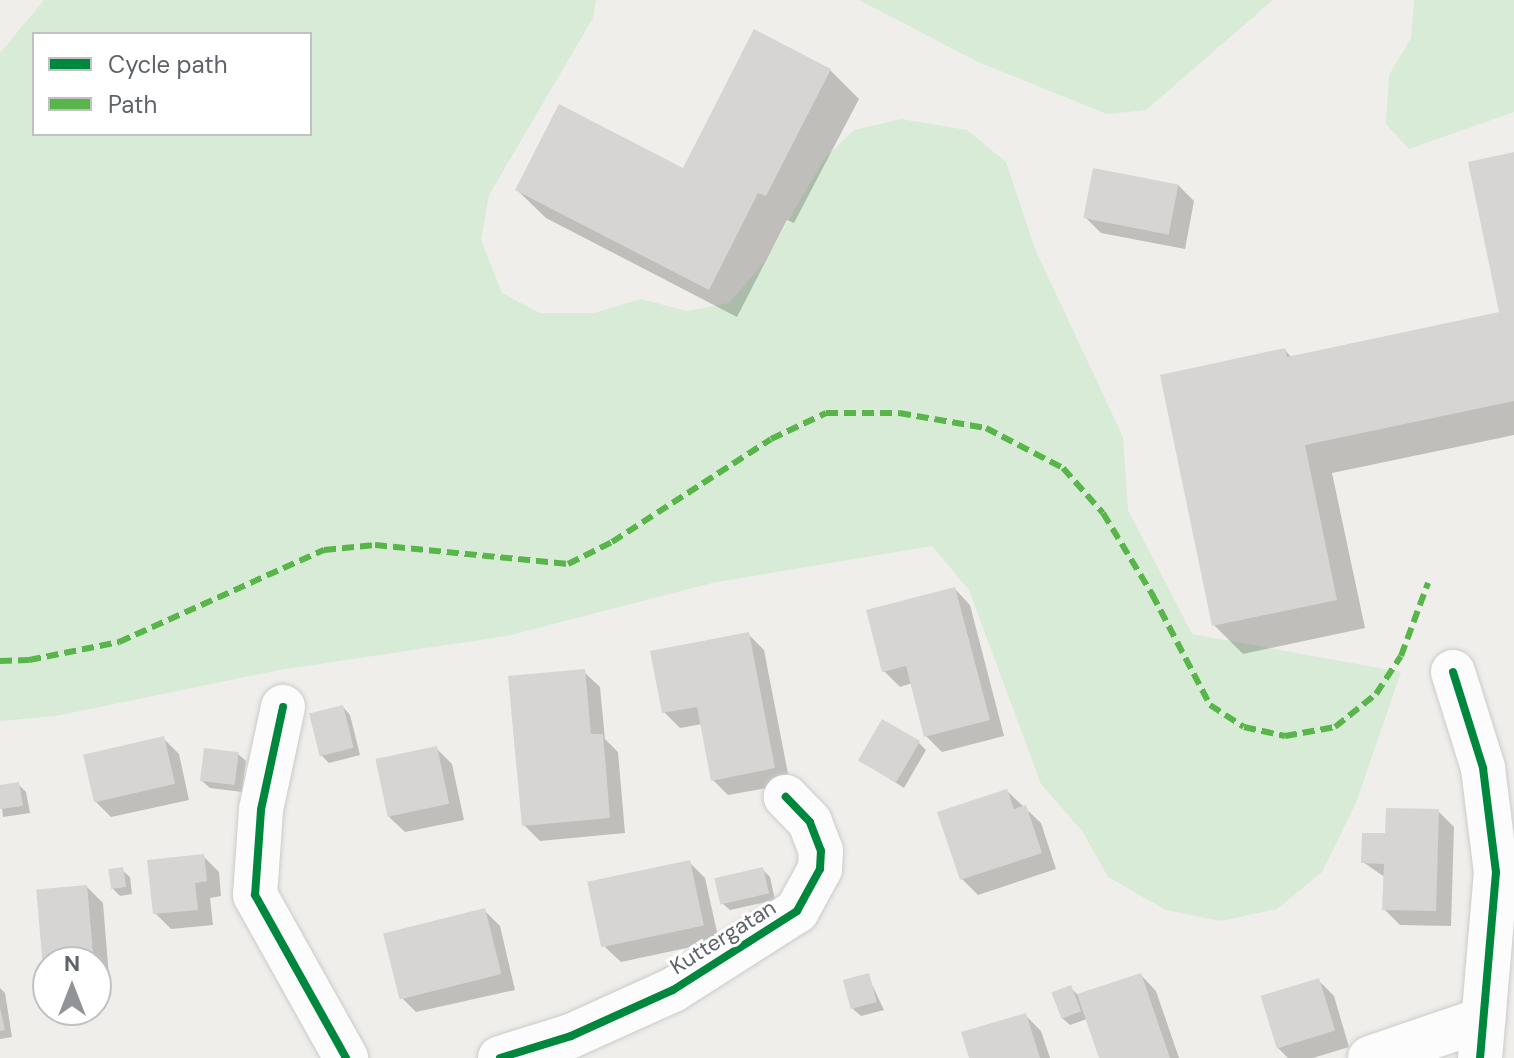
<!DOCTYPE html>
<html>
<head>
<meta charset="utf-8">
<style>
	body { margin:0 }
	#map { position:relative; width:1514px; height:1058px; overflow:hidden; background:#efeeea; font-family:"DM Sans",sans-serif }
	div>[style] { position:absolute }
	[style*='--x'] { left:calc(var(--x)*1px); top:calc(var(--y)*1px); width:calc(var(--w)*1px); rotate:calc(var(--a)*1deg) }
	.green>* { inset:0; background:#d8ebd6 }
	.shadow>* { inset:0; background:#0003 }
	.building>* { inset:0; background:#d6d5d3; transform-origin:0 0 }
	.roads { filter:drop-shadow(0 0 2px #cbcccc) drop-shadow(0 0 2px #cbcccc) }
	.minor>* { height:44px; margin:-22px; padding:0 22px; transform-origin:22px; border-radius:22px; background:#fdfcfc }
	.quiet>* { height:6px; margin-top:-3px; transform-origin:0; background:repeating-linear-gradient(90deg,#58b549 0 12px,transparent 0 18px) }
	.cycleway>* { height:8px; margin:-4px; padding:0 4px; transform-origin:4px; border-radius:4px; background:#00873e }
	span { translate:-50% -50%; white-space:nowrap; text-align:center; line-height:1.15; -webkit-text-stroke:6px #fff; paint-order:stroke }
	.street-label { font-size:22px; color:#5f6368 }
	.legend { position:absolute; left:32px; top:32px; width:280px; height:104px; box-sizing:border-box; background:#fff; border:2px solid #bfc1c3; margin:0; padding:10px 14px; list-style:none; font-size:24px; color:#5f6368 }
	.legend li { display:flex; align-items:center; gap:16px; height:40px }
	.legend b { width:40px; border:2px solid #bfc1c3 }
	.north { position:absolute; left:32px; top:946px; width:80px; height:80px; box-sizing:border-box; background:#fff; border:2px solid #bfc1c3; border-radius:50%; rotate:0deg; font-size:22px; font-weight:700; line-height:32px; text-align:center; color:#5f6368 }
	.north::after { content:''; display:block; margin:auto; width:28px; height:36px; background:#919496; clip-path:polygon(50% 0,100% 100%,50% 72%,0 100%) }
</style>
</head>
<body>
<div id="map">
	<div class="green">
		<div style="clip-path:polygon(evenodd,44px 0,596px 0,593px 18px,489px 195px,481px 240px,502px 293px,540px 313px,594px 313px,641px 299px,687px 311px,729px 303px,765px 261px,824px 159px,854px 130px,901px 119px,967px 130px,1006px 162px,1035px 249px,1123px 437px,1128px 510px,1192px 634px,1401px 672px,1356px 803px,1322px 872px,1277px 909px,1221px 921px,1166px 910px,1108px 877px,1082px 831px,1041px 784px,969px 590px,932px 546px,712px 583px,507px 636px,279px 670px,56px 716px,0 721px,0 53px,44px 0,310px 34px,310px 134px,34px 134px,34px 34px,310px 34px)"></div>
		<div style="clip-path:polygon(859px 0,1273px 0,1146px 110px,1107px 114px,978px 62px)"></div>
		<div style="clip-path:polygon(1414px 0,1514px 0,1514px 112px,1409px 149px,1386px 124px,1389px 75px,1411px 38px)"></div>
	</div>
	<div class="shadow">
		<div style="clip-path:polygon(830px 70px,859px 99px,794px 223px,787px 220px,737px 317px,546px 218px,517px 190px,684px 170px)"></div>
		<div style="clip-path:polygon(1514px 154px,1514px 435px,1332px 473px,1365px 628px,1243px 654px,1214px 625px,1285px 350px,1292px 358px,1502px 314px)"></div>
		<div style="clip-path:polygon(1178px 185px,1194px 201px,1185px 249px,1101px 233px,1085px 217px)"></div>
		<div style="clip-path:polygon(955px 589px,970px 605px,1004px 736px,942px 752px,926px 736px,912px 683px,900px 687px,884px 671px)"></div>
		<div style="clip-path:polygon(748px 634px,764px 650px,790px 784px,728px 795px,713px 780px,702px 724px,680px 728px,664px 712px)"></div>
		<div style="clip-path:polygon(584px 672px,600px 687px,605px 739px,618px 752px,625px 833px,540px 841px,524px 825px)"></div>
		<div style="clip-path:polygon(343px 707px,350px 715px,360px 755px,329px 763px,321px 755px)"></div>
		<div style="clip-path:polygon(163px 738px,179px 754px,189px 800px,111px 817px,95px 801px)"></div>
		<div style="clip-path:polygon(918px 742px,926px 750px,904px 788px,860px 760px)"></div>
		<div style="clip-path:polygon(436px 748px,452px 764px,464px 820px,405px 832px,389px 817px)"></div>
		<div style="clip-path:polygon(238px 754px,246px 761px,242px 792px,210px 788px,202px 781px)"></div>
		<div style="clip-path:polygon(18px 784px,26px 792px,30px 813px,3px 817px,0 787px)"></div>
		<div style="clip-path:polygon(1007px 791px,1041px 823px,1056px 869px,978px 895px,962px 879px)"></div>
		<div style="clip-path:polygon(1438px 811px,1454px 827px,1451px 926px,1400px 925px,1384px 909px,1386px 878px,1363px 862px,1387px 836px)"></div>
		<div style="clip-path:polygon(203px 856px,219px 872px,221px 896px,210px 898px,213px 925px,171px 929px,155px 913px)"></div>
		<div style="clip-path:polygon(689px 862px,705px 878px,719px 941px,621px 962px,605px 947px)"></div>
		<div style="clip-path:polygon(122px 870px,130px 877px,132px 894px,120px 896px,112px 888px)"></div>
		<div style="clip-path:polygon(763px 870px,770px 877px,775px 900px,730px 910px,722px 903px)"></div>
		<div style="clip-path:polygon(87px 887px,103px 903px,109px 977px,96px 978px,96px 962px,48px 962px,48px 974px,39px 966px)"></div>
		<div style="clip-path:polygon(484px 910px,500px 926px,515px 990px,416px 1012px,400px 996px)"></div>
		<div style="clip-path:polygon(1141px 975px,1156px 991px,1179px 1058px,1101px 1058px,1087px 1019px,1070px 1025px,1062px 1018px,1070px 987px,1078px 995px)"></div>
		<div style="clip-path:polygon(868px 976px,884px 1010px,861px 1016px,853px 1009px)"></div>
		<div style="clip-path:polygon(1318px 980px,1334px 996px,1349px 1047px,1313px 1058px,1288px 1058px,1278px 1048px)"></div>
		<div style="clip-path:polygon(0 988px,5px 993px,12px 1037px,0 1039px)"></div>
		<div style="clip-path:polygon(1025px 1015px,1041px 1031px,1050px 1058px,971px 1058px)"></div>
	</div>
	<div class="building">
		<div style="clip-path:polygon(754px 29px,831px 69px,766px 196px,758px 193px,709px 290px,515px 190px,559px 104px,683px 168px)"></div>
		<div style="clip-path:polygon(1514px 152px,1514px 401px,1305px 445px,1337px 600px,1212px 626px,1160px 375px,1285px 348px,1287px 357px,1499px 312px,1468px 162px)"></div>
		<div style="left:1093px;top:168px;width:87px;height:51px;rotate:11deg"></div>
		<div style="clip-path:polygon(955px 587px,990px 720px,924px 737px,906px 666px,882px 672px,866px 610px)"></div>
		<div style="clip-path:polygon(749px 632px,775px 768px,711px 781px,697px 707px,662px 713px,650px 651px)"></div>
		<div style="clip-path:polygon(585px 669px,591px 734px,603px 734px,610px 818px,522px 826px,508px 676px)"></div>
		<div style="left:343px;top:705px;width:44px;height:35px;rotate:76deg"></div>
		<div style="left:882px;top:719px;width:44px;height:48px;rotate:30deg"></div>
		<div style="left:164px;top:736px;width:49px;height:83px;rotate:77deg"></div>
		<div style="left:437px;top:746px;width:59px;height:63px;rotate:78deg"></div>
		<div style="left:204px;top:748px;width:35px;height:33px;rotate:7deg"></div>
		<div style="clip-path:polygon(19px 782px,23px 806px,0 809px,0 785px)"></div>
		<div style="clip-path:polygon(1007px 789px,1014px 809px,1026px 805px,1042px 853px,960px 880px,937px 812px)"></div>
		<div style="clip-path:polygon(1386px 808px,1439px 809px,1436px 911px,1382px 910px,1384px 864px,1361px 863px,1362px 833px,1385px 833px)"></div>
		<div style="clip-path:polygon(204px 854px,207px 881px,195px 883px,198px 910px,153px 914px,147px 860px)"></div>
		<div style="left:690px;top:860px;width:67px;height:105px;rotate:78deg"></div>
		<div style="left:123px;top:867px;width:20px;height:15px;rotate:81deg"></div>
		<div style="left:763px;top:867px;width:27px;height:50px;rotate:77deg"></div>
		<div style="left:87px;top:885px;width:77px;height:51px;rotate:85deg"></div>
		<div style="left:485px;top:908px;width:68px;height:105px;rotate:76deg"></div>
		<div style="left:869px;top:973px;width:30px;height:27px;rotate:75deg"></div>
		<div style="clip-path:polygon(1141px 973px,1170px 1058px,1099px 1058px,1077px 994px)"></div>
		<div style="left:1319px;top:978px;width:55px;height:61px;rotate:73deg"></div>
		<div style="left:1071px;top:985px;width:28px;height:21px;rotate:69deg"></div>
		<div style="clip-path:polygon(0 1008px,5px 1030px,0 1031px)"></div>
		<div style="clip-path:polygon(1026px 1013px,1040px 1058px,969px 1058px,961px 1032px)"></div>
	</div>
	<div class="roads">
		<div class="minor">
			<div style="--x:1453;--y:672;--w:101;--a:72.6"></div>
			<div style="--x:1483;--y:768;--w:105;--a:82.9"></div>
			<div style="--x:1496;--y:872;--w:187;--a:94.9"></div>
			<div style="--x:283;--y:707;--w:105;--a:102.1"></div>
			<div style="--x:261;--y:810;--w:85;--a:94"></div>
			<div style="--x:255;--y:895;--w:187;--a:60.8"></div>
			<div style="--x:500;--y:1058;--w:74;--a:-17.2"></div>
			<div style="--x:571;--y:1036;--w:112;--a:-24.3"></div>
			<div style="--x:673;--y:990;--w:147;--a:-32.5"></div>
			<div style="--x:797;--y:911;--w:48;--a:-61.3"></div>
			<div style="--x:820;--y:869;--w:18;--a:-87"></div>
			<div style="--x:821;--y:851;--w:31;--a:-111"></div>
			<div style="--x:810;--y:822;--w:35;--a:-134"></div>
			<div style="--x:1370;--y:1058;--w:120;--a:-18.9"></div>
		</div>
	</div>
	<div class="quiet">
		<div style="--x:0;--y:661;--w:29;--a:-2"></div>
		<div style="--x:29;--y:660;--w:92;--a:-11.3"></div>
		<div style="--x:119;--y:642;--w:225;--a:-24.2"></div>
		<div style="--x:324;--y:550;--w:51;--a:-5.6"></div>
		<div style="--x:375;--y:545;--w:194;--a:5.6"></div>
		<div style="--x:568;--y:564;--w:49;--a:-26.6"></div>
		<div style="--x:612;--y:542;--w:189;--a:-32.9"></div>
		<div style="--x:771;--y:439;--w:61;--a:-25.3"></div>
		<div style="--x:826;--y:413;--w:73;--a:0"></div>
		<div style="--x:899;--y:413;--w:88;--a:9.8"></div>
		<div style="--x:986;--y:428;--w:87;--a:27.5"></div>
		<div style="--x:1063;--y:468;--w:60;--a:48.4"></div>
		<div style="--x:1103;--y:513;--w:95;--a:58.8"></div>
		<div style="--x:1152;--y:594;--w:125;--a:62.4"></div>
		<div style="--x:1210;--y:705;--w:40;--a:32.9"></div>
		<div style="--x:1244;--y:727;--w:42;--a:12.4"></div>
		<div style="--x:1285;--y:736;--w:51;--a:-10.2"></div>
		<div style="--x:1335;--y:727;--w:53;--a:-38.8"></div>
		<div style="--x:1376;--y:694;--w:45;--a:-56.7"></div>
		<div style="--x:1401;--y:656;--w:78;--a:-69.7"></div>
	</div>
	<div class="cycleway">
		<div style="--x:1453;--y:672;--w:101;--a:72.6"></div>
		<div style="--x:1483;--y:768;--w:105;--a:82.9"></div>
		<div style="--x:1496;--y:872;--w:187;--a:94.9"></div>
		<div style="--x:283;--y:707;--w:105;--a:102.1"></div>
		<div style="--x:261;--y:810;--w:85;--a:94"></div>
		<div style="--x:255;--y:895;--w:187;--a:60.8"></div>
		<div style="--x:500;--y:1058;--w:74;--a:-17.2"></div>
		<div style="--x:571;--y:1036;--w:112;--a:-24.3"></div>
		<div style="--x:673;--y:990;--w:147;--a:-32.5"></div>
		<div style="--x:797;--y:911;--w:48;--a:-61.3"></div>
		<div style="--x:820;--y:869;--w:18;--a:-87"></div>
		<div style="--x:821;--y:851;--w:31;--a:-111"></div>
		<div style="--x:810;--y:822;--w:35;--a:-134"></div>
	</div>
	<div class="street-label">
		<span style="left:723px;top:937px;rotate:-32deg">Kuttergatan</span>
	</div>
	<ul class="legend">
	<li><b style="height:10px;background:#00873e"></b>Cycle path</li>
	<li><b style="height:10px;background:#58b549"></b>Path</li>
	</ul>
	<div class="north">N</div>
</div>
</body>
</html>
